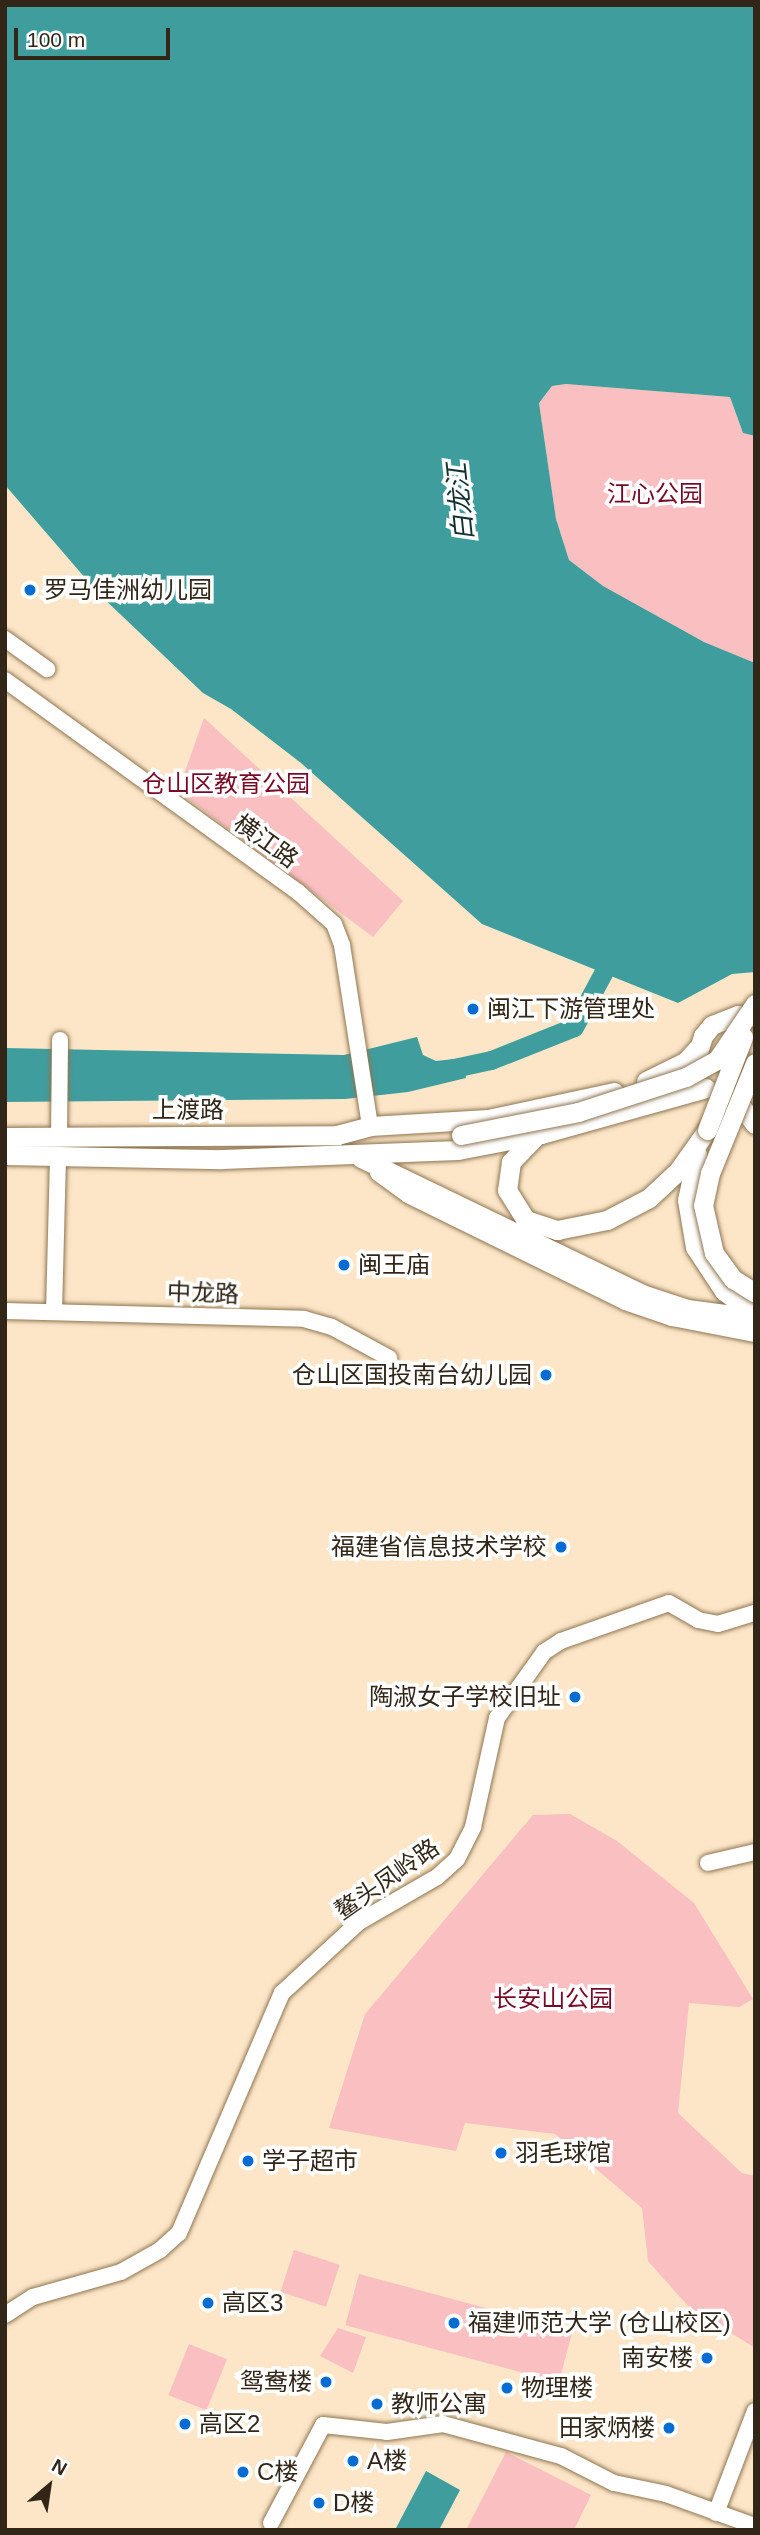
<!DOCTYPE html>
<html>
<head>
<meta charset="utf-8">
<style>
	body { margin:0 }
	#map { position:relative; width:760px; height:2535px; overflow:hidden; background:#fce6c7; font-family:Helvetica,"Noto Sans SC",sans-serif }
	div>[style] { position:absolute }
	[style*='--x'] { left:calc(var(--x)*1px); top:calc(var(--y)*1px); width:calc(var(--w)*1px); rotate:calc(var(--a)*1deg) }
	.green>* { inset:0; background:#fabfc1; transform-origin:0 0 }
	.water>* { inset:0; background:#409d9d }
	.river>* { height:19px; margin:-9.5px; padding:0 9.5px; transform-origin:9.5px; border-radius:9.5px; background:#409d9d }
	.roads { filter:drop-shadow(0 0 2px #8e7552) drop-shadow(0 0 2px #8e7552) }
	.minor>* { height:16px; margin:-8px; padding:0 8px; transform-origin:8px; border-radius:8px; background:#fff }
	.major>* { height:19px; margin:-9.5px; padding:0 9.5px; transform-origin:9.5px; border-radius:9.5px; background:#fff }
	.bridges { filter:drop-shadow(0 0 2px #8e7552) drop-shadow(0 0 2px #8e7552) }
	.major-bridge>* { height:19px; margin:-9.5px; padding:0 9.5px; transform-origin:9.5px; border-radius:9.5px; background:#fff }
	.dots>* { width:19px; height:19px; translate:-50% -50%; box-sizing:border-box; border:4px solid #fff; border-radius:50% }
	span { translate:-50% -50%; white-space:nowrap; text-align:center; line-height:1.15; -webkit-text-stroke:7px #fff; paint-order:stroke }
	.park-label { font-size:24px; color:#770925 }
	.poi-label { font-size:24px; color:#312618 }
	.left { translate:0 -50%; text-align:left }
	.right { translate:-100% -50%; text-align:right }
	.street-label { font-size:24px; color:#312618 }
	.water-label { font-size:26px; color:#133030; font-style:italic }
	.frame { position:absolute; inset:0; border:7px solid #312618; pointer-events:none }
	.north { position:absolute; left:14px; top:2451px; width:70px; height:70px; -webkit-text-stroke:5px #fff; paint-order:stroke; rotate:29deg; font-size:19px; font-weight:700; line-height:28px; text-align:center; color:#312618 }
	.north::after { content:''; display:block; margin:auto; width:24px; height:32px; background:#312618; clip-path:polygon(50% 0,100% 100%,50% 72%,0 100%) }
	.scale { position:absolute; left:14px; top:28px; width:156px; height:32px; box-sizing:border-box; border:4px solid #312618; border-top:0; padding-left:9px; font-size:21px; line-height:24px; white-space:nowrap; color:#312618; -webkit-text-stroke:5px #fff; paint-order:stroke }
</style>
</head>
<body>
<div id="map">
	<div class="green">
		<div style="clip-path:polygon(566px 384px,730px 397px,743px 433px,755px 436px,755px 663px,704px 642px,603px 586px,569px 560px,556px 519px,539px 403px,552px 386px)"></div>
		<div style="clip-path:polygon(204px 718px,403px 901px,373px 937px,178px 791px)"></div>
		<div style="clip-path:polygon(570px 1814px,617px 1841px,694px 1903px,753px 1999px,739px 2007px,689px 2003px,678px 2113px,742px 2173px,755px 2176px,755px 2348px,688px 2306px,648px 2261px,642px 2208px,555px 2134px,465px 2123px,456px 2151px,329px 2128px,365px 2014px,533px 1815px)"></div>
		<div style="left:294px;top:2250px;width:48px;height:44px;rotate:18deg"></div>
		<div style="left:359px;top:2274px;width:221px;height:53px;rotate:15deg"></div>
		<div style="clip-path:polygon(338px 2328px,366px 2337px,353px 2373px,320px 2356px)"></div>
		<div style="left:189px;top:2344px;width:41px;height:55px;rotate:22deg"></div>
		<div style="clip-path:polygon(506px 2452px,591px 2495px,574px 2530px,466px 2530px)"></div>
	</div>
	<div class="water">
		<div style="clip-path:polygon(5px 5px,755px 5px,755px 436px,743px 433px,730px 397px,566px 384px,552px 386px,539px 403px,556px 519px,569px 560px,603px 586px,704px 642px,755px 663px,755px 972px,732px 974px,678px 1003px,482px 924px,301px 763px,231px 709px,203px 693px,99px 594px,5px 485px)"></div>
		<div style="clip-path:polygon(417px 1037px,423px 1055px,436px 1061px,463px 1058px,466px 1078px,408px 1092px,345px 1099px,5px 1102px,5px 1048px,344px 1055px)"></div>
		<div style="clip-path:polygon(426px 2471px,460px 2490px,439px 2530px,395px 2530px)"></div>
	</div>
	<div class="river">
		<div style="--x:440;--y:1071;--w:52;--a:-12.2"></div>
		<div style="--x:491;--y:1060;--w:89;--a:-21.7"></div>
		<div style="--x:574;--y:1027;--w:86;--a:-61.7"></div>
	</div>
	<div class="roads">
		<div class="minor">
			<div style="--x:5;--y:639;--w:52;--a:35.5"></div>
			<div style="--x:5;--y:680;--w:362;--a:35.9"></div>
			<div style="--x:298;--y:892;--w:48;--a:41.6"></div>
			<div style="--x:334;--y:924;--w:22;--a:69"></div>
			<div style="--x:342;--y:945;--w:183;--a:81.2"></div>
			<div style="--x:59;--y:1137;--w:97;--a:-89.4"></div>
			<div style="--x:378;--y:1173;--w:37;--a:36"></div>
			<div style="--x:408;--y:1195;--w:242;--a:26.2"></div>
			<div style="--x:625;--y:1302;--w:50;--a:18.8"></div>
			<div style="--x:672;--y:1318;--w:85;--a:10.9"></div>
			<div style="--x:5;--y:1311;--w:299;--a:1.5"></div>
			<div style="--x:304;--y:1319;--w:29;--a:16"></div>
			<div style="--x:332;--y:1327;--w:65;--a:28.5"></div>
			<div style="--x:54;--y:1311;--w:156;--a:-88.5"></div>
			<div style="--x:708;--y:1863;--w:48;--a:-13.2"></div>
			<div style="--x:5;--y:2315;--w:33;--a:-33"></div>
			<div style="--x:33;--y:2297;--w:91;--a:-15.9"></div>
			<div style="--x:121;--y:2272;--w:45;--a:-29.4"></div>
			<div style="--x:160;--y:2250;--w:25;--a:-42"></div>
			<div style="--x:179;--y:2233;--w:261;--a:-66.8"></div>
			<div style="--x:282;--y:1993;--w:105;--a:-42.7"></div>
			<div style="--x:359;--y:1922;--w:90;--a:-30"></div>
			<div style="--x:437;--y:1877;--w:27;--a:-42"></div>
			<div style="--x:457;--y:1859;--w:36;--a:-63"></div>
			<div style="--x:473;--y:1827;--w:112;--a:-77.6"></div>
			<div style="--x:497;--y:1718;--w:81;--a:-54.5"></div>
			<div style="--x:544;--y:1652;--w:20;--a:-33"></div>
			<div style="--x:561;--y:1641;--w:114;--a:-19.4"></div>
			<div style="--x:669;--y:1603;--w:34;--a:30"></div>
			<div style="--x:698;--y:1620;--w:20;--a:11"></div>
			<div style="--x:718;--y:1624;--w:39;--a:-17"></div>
			<div style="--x:716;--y:2513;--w:109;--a:-69.1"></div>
			<div style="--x:271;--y:2523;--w:111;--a:-62"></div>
			<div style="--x:323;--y:2425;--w:64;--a:6.2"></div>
			<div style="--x:387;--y:2432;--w:57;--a:-8.1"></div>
			<div style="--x:443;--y:2424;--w:122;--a:15.2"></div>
			<div style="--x:561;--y:2456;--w:59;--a:27"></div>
			<div style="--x:614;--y:2483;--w:53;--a:11.9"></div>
			<div style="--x:666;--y:2494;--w:95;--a:19.8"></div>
		</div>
		<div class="major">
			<div style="--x:696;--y:1059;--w:24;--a:-73"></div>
			<div style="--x:703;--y:1036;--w:14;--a:-51"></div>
			<div style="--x:712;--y:1025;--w:28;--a:-21"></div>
			<div style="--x:738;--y:1015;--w:17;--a:7"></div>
			<div style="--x:646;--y:1081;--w:43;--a:-26"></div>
			<div style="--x:685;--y:1062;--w:18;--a:-47"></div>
			<div style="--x:740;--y:1105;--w:24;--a:52"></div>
			<div style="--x:5;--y:1137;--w:332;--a:-0.3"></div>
			<div style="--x:337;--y:1135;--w:34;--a:-15"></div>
			<div style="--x:370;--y:1126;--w:118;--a:-3.4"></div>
			<div style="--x:488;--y:1119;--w:129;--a:-12.1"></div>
			<div style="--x:535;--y:1137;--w:35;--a:134"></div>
			<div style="--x:511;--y:1162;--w:28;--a:98"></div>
			<div style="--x:507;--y:1190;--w:36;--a:58"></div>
			<div style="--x:526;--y:1220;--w:33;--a:18"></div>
			<div style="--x:557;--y:1230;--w:51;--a:-11.3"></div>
			<div style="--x:607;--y:1220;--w:47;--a:-27.6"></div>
			<div style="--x:649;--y:1198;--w:40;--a:-43"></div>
			<div style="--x:678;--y:1171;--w:50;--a:-54.7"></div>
			<div style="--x:697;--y:1154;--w:47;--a:102.3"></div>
			<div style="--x:687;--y:1200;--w:48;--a:80.3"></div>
			<div style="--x:695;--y:1247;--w:53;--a:56.6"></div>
			<div style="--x:724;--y:1291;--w:39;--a:37"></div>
			<div style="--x:5;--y:1155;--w:217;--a:1.1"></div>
			<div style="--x:222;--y:1159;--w:236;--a:-2.2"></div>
			<div style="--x:458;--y:1150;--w:85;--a:-10.9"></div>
			<div style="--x:541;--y:1134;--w:171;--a:-15.6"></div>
			<div style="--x:361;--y:1158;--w:312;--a:25.8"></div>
			<div style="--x:642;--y:1294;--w:47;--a:18.4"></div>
			<div style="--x:687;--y:1309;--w:69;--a:7.5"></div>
		</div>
	</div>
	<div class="bridges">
		<div class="major-bridge">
			<div style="--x:755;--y:1063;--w:119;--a:112.2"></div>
			<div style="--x:710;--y:1173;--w:33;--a:102"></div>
			<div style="--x:703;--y:1205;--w:49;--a:77.1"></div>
			<div style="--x:714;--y:1253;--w:32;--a:54"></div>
			<div style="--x:733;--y:1279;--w:26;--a:32"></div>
			<div style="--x:707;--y:1130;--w:100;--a:-68.8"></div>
			<div style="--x:461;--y:1135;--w:119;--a:-11.1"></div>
			<div style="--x:578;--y:1112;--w:114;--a:-18"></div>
			<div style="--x:686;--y:1077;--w:35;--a:-29"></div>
			<div style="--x:717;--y:1060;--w:68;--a:-55.8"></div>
		</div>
	</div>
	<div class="dots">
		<div style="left:30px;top:590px;background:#056cd4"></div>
		<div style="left:473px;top:1009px;background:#056cd4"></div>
		<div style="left:344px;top:1265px;background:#056cd4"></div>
		<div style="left:546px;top:1375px;background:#056cd4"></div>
		<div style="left:561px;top:1547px;background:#056cd4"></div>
		<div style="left:575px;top:1697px;background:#056cd4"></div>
		<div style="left:501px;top:2153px;background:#056cd4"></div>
		<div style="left:248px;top:2161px;background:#056cd4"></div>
		<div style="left:208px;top:2303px;background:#056cd4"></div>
		<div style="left:454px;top:2323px;background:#056cd4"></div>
		<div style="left:707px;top:2358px;background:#056cd4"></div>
		<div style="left:326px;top:2382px;background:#056cd4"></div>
		<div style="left:507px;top:2388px;background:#056cd4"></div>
		<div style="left:377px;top:2404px;background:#056cd4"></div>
		<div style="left:185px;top:2424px;background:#056cd4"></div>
		<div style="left:669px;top:2428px;background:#056cd4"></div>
		<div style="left:353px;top:2461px;background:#056cd4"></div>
		<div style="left:243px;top:2472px;background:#056cd4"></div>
		<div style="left:319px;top:2503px;background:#056cd4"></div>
	</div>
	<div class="park-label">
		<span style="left:655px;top:494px">江心公园</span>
		<span style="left:226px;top:784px">仓山区教育公园</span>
		<span style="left:553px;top:1999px">长安山公园</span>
	</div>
	<div class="poi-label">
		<span class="left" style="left:44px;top:590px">罗马佳洲幼儿园</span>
		<span class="left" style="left:487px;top:1009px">闽江下游管理处</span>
		<span class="left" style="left:358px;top:1265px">闽王庙</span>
		<span class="right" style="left:532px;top:1375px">仓山区国投南台幼儿园</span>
		<span class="right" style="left:547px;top:1547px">福建省信息技术学校</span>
		<span class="right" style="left:561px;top:1697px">陶淑女子学校旧址</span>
		<span class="left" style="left:515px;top:2153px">羽毛球馆</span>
		<span class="left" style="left:262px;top:2161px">学子超市</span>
		<span class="left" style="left:222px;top:2303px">高区3</span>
		<span class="left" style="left:468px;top:2323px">福建师范大学 (仓山校区)</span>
		<span class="right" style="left:693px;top:2358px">南安楼</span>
		<span class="right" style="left:312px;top:2382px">鸳鸯楼</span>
		<span class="left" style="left:521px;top:2388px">物理楼</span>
		<span class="left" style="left:391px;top:2404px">教师公寓</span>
		<span class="left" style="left:199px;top:2424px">高区2</span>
		<span class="right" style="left:655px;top:2428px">田家炳楼</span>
		<span class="left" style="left:367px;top:2461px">A楼</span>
		<span class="left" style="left:257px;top:2472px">C楼</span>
		<span class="left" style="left:333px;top:2503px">D楼</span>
	</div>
	<div class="street-label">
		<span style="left:266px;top:841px;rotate:36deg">横江路</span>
		<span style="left:188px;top:1110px">上渡路</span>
		<span style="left:203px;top:1293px;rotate:2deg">中龙路</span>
		<span style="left:387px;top:1879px;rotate:-35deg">鳌头凤岭路</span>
	</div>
	<div class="water-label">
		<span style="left:461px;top:502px;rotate:-96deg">白龙江</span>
	</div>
	<div class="frame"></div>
	<div class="north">N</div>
	<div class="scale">100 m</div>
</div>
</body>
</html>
